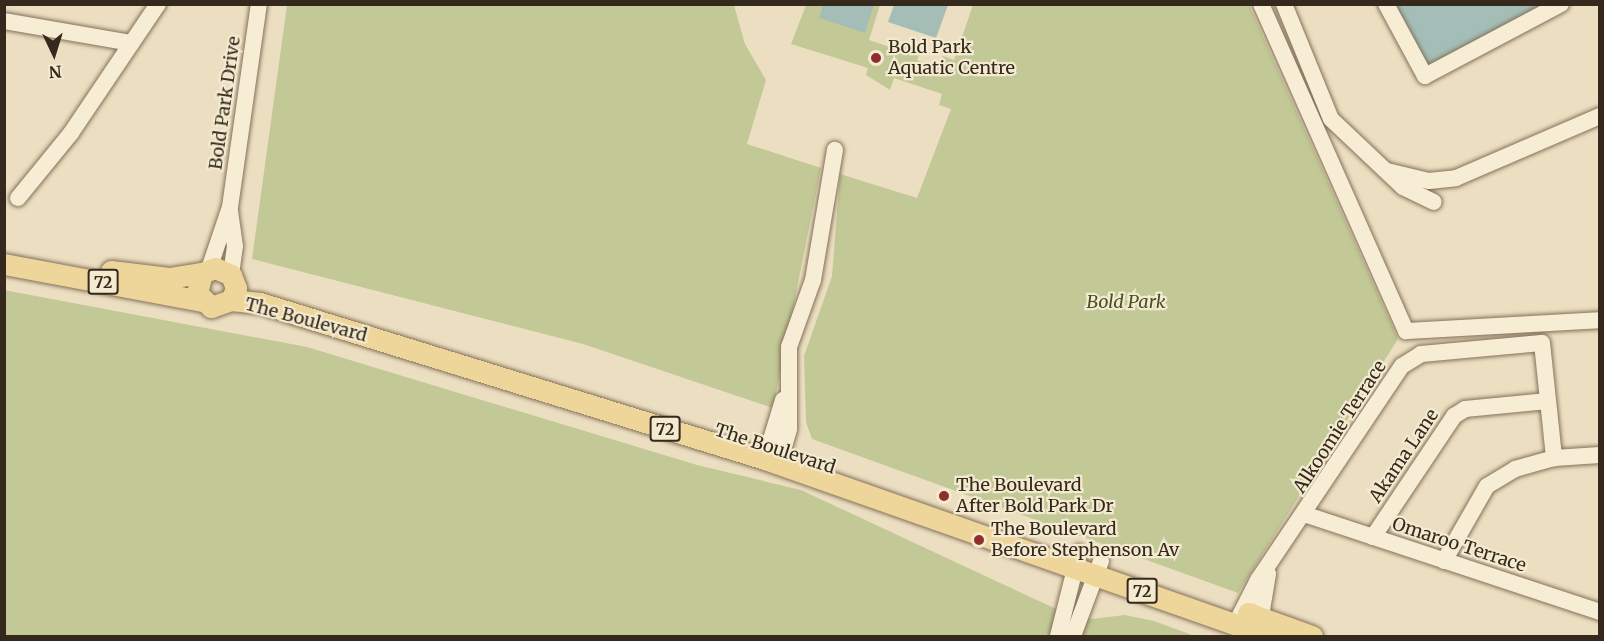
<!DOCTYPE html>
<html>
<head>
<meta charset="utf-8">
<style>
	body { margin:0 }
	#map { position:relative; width:1604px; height:641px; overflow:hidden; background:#ecdfc1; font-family:Merriweather,serif }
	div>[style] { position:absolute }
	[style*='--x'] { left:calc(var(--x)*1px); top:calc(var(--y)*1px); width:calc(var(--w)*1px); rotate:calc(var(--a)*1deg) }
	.green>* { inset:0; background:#c2c996 }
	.water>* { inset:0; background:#a4beb7 }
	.roads { filter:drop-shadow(0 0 2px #84715a) drop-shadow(0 0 2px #84715a) }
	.minor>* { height:16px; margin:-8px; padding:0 8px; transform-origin:8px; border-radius:8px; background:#f7edd4 }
	.major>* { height:21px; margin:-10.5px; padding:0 10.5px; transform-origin:10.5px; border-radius:10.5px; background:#eed59a }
	.dots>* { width:16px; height:16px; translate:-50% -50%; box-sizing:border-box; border:3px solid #f3ead0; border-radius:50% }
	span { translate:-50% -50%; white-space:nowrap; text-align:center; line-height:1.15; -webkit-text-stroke:4.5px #f3ead0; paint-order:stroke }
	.shield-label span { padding:2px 4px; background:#f3ead0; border:2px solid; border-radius:4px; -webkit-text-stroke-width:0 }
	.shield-label { font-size:16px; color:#35291d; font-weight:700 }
	.poi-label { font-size:18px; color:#35291d }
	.left { translate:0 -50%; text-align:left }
	.street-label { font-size:18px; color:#35291d }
	.park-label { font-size:18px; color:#455025; font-style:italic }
	.frame { position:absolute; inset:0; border:6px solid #35291d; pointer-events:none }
	.north { position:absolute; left:24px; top:24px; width:60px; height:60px; -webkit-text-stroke:4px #f3ead0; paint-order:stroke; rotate:176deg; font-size:16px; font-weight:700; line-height:24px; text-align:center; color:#35291d }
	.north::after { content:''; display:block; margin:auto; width:21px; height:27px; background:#35291d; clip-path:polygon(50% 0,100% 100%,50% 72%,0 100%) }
</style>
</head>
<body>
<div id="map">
	<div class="green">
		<div style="clip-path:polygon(287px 5px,734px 5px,745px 44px,766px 80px,747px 144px,821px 168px,773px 408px,583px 344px,252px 259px)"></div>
		<div style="clip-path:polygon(806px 5px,880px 5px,869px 40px,901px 51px,905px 41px,922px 47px,917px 60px,939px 68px,943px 56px,954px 60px,973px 5px,1249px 5px,1398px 339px,1238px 593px,812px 439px,806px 422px,804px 356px,832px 276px,840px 174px,917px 198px,951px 109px,939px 105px,942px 94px,894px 78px,890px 90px,866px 75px,868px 68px,791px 44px)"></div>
		<div style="clip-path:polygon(4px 290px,307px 347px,697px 465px,801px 490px,1054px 608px,1091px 619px,1125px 615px,1154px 621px,1195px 636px,5px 636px)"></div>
	</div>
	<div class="water">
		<div style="clip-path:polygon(823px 5px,823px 4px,874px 5px,865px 33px,819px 18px)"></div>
		<div style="clip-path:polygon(894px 5px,948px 5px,936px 38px,888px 22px)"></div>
		<div style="clip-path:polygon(1392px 5px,1550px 5px,1427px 69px)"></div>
	</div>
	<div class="roads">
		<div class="minor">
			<div style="--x:1261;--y:4;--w:358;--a:66.1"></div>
			<div style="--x:1406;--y:331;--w:194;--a:-3.2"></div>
			<div style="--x:1284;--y:4;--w:124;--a:67.8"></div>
			<div style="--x:1331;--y:119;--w:99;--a:43.4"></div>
			<div style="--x:1403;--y:187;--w:34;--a:26"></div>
			<div style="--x:1386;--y:4;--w:82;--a:61.6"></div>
			<div style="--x:1425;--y:76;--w:154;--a:-27.9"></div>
			<div style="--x:4;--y:21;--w:129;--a:9.8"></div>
			<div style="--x:1387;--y:171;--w:43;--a:13.4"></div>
			<div style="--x:1429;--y:181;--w:27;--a:-6"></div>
			<div style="--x:1456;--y:178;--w:157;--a:-23.3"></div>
			<div style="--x:18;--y:198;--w:84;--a:-50.8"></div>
			<div style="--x:71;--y:133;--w:156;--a:-56"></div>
			<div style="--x:230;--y:211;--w:35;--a:82"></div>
			<div style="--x:235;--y:246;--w:29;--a:98"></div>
			<div style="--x:209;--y:269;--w:65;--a:-71.3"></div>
			<div style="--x:230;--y:207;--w:205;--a:-81.9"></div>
			<div style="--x:765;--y:459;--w:62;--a:-73"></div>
			<div style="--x:779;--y:464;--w:37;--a:-74"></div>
			<div style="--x:789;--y:428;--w:81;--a:-90"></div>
			<div style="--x:789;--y:347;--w:71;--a:-70.3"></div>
			<div style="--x:813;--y:280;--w:132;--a:-80.4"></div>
			<div style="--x:1307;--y:515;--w:309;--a:18.3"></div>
			<div style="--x:1373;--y:537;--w:146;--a:-56.2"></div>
			<div style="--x:1454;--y:416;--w:13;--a:-32"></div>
			<div style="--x:1465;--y:409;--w:83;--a:-5.5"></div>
			<div style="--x:1444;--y:561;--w:86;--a:-60.2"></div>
			<div style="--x:1487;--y:486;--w:33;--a:-31"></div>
			<div style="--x:1515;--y:469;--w:41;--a:-15.8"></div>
			<div style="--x:1554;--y:458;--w:46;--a:-3.7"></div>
			<div style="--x:1236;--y:623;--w:48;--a:-62.9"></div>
			<div style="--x:1258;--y:580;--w:258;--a:-56.1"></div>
			<div style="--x:1402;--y:366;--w:22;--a:-32"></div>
			<div style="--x:1421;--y:354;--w:121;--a:-5.2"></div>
			<div style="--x:1542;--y:343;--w:116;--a:84"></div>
			<div style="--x:1259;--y:628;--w:55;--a:-80.5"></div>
			<div style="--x:1058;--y:636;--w:86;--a:-75.8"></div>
			<div style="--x:1073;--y:636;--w:80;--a:-69.5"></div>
		</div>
		<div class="major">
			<div style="--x:4;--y:264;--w:200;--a:10.6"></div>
			<div style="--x:111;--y:271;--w:58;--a:6.9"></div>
			<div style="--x:169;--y:278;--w:33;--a:-9"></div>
			<div style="--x:231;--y:300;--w:13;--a:-67"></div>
			<div style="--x:236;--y:288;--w:14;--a:-111"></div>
			<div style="--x:231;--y:275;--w:17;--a:-156"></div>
			<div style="--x:215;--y:268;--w:14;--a:159"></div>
			<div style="--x:202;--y:273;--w:21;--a:104"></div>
			<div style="--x:197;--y:293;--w:20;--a:45"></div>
			<div style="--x:211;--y:307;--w:21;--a:-19"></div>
			<div style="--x:231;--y:300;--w:29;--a:6"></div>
			<div style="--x:260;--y:303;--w:529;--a:17.17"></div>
			<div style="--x:765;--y:459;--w:533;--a:19.39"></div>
			<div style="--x:1248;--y:613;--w:68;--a:19.8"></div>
		</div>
	</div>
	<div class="dots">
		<div style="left:876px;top:58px;background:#912d2c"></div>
		<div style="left:944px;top:496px;background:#912d2c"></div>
		<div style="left:979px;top:540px;background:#912d2c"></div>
	</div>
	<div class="shield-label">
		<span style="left:103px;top:282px">72</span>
		<span style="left:665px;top:429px">72</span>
		<span style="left:1142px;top:591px">72</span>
	</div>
	<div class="poi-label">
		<span class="left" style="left:888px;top:58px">Bold Park<br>Aquatic Centre</span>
		<span class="left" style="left:956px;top:496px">The Boulevard<br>After Bold Park Dr</span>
		<span class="left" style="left:991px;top:540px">The Boulevard<br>Before Stephenson Av</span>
	</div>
	<div class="street-label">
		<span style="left:225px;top:103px;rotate:-82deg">Bold Park Drive</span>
		<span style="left:306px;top:320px;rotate:15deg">The Boulevard</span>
		<span style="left:1340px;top:427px;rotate:-57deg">Alkoomie Terrace</span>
		<span style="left:775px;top:449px;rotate:18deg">The Boulevard</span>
		<span style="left:1404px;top:456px;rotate:-56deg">Akama Lane</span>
		<span style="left:1459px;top:545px;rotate:18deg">Omaroo Terrace</span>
	</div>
	<div class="park-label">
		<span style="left:1126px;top:302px">Bold Park</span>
	</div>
	<div class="frame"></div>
	<div class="north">N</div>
</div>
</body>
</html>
